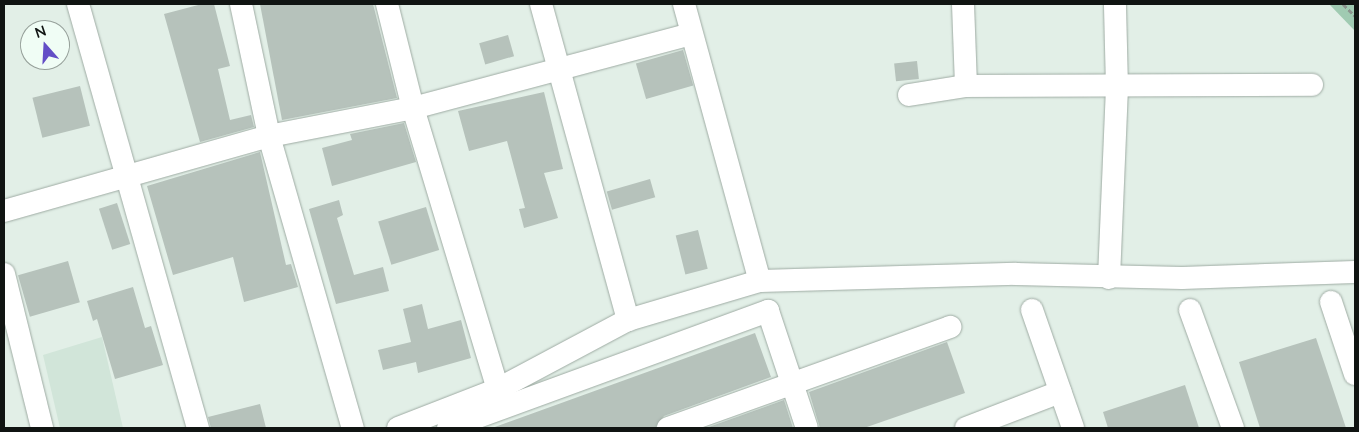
<!DOCTYPE html>
<html>
<head>
<meta charset="utf-8">
<style>
	body { margin:0 }
	#map { position:relative; width:1359px; height:432px; overflow:hidden; background:#e2efe7; font-family:Lato,sans-serif }
	div>[style] { position:absolute }
	[style*='--x'] { left:calc(var(--x)*1px); top:calc(var(--y)*1px); width:calc(var(--w)*1px); rotate:calc(var(--a)*1deg) }
	.built>* { inset:0; background:#d1e5d9 }
	.green>* { inset:0; background:#a0cbb2 }
	.building>* { inset:0; background:#b6c2bb; transform-origin:0 0 }
	.path>* { height:3px; margin-top:-1.5px; transform-origin:0; background:repeating-linear-gradient(90deg,#8b948e 0 5px,transparent 0 7.5px) }
	.roads { filter:drop-shadow(0 0 1px #9eaba3) drop-shadow(0 0 1px #9eaba3) }
	.street>* { height:22px; margin:-11px; padding:0 11px; transform-origin:11px; border-radius:11px; background:#fff }
	span { translate:-50% -50%; white-space:nowrap; text-align:center; line-height:1.15; -webkit-text-stroke:4.5px #f0fdf5; paint-order:stroke }
	.frame { position:absolute; inset:0; border:5px solid #101412; pointer-events:none }
	.north { position:absolute; left:20px; top:20px; width:50px; height:50px; box-sizing:border-box; background:#f0fdf5; border:1px solid #96a09a; border-radius:50%; rotate:341deg; font-size:14px; font-weight:700; line-height:20px; text-align:center; color:#101412 }
	.north::after { content:''; display:block; margin:auto; width:18px; height:22px; background:#634ec6; clip-path:polygon(50% 0,100% 100%,50% 72%,0 100%) }
</style>
</head>
<body>
<div id="map">
	<div class="built">
		<div style="clip-path:polygon(102px 337px,123px 428px,60px 428px,43px 355px)"></div>
	</div>
	<div class="green">
		<div style="clip-path:polygon(1329px 4px,1355px 4px,1355px 31px)"></div>
	</div>
	<div class="building">
		<div style="clip-path:polygon(202px 4px,214px 4px,230px 66px,218px 69px,230px 120px,251px 115px,254px 127px,200px 142px,164px 14px)"></div>
		<div style="clip-path:polygon(260px 4px,373px 4px,397px 98px,282px 120px)"></div>
		<div style="left:508px;top:35px;width:22px;height:30px;rotate:74deg"></div>
		<div style="left:683px;top:50px;width:37px;height:49px;rotate:74deg"></div>
		<div style="left:917px;top:61px;width:18px;height:23px;rotate:84deg"></div>
		<div style="left:80px;top:86px;width:41px;height:49px;rotate:76deg"></div>
		<div style="clip-path:polygon(544px 92px,563px 169px,544px 173px,558px 218px,524px 228px,519px 209px,525px 208px,507px 141px,469px 151px,458px 111px)"></div>
		<div style="clip-path:polygon(404px 123px,416px 162px,332px 186px,322px 148px,352px 140px,350px 134px)"></div>
		<div style="clip-path:polygon(260px 152px,286px 265px,291px 264px,298px 287px,244px 302px,233px 257px,173px 275px,147px 186px)"></div>
		<div style="left:650px;top:179px;width:19px;height:45px;rotate:74deg"></div>
		<div style="clip-path:polygon(339px 200px,343px 215px,337px 218px,354px 275px,383px 267px,389px 291px,336px 304px,309px 209px)"></div>
		<div style="left:117px;top:203px;width:43px;height:19px;rotate:72deg"></div>
		<div style="left:426px;top:207px;width:45px;height:50px;rotate:73deg"></div>
		<div style="left:698px;top:230px;width:40px;height:23px;rotate:76deg"></div>
		<div style="left:68px;top:261px;width:43px;height:52px;rotate:74deg"></div>
		<div style="clip-path:polygon(133px 287px,145px 328px,151px 326px,163px 365px,115px 379px,97px 319px,93px 321px,87px 301px)"></div>
		<div style="clip-path:polygon(422px 304px,428px 329px,461px 320px,471px 358px,418px 373px,416px 362px,383px 370px,378px 350px,411px 342px,403px 309px)"></div>
		<div style="clip-path:polygon(755px 333px,771px 377px,664px 416px,655px 428px,492px 428px)"></div>
		<div style="clip-path:polygon(1316px 338px,1346px 428px,1260px 428px,1239px 362px)"></div>
		<div style="clip-path:polygon(947px 342px,965px 393px,864px 428px,820px 428px,809px 392px)"></div>
		<div style="clip-path:polygon(1185px 385px,1199px 428px,1108px 428px,1103px 412px)"></div>
		<div style="clip-path:polygon(784px 400px,793px 428px,706px 428px)"></div>
		<div style="clip-path:polygon(260px 404px,266px 428px,211px 428px,208px 417px)"></div>
	</div>
	<div class="path">
		<div style="--x:1343;--y:4;--w:17;--a:45"></div>
	</div>
	<div class="roads">
		<div class="street">
			<div style="--x:78;--y:4;--w:441;--a:74.2"></div>
			<div style="--x:241;--y:4;--w:135;--a:78"></div>
			<div style="--x:269;--y:136;--w:304;--a:74"></div>
			<div style="--x:387;--y:4;--w:107;--a:76"></div>
			<div style="--x:413;--y:108;--w:294;--a:73.2"></div>
			<div style="--x:541;--y:4;--w:328;--a:74.6"></div>
			<div style="--x:684;--y:4;--w:287;--a:74.7"></div>
			<div style="--x:963;--y:4;--w:82;--a:87.9"></div>
			<div style="--x:909;--y:95;--w:58;--a:-9"></div>
			<div style="--x:966;--y:86;--w:346;--a:-0.2"></div>
			<div style="--x:4;--y:211;--w:275;--a:-15.8"></div>
			<div style="--x:269;--y:136;--w:147;--a:-11"></div>
			<div style="--x:413;--y:108;--w:288;--a:-14.9"></div>
			<div style="--x:4;--y:274;--w:159;--a:76.1"></div>
			<div style="--x:1109;--y:278;--w:190;--a:-87.6"></div>
			<div style="--x:1117;--y:88;--w:84;--a:-91.4"></div>
			<div style="--x:1331;--y:302;--w:76;--a:71.6"></div>
			<div style="--x:1032;--y:310;--w:125;--a:70.8"></div>
			<div style="--x:1190;--y:310;--w:126;--a:70"></div>
			<div style="--x:398;--y:428;--w:107;--a:-21.3"></div>
			<div style="--x:498;--y:389;--w:147;--a:-28"></div>
			<div style="--x:628;--y:320;--w:138;--a:-16.5"></div>
			<div style="--x:760;--y:281;--w:256;--a:-1.6"></div>
			<div style="--x:1016;--y:274;--w:166;--a:1.4"></div>
			<div style="--x:1182;--y:278;--w:173;--a:-2"></div>
			<div style="--x:448;--y:428;--w:341;--a:-20.1"></div>
			<div style="--x:768;--y:311;--w:123;--a:71.6"></div>
			<div style="--x:668;--y:428;--w:300;--a:-19.7"></div>
			<div style="--x:966;--y:428;--w:101;--a:-21"></div>
		</div>
	</div>
	<div class="frame"></div>
	<div class="north">N</div>
</div>
</body>
</html>
